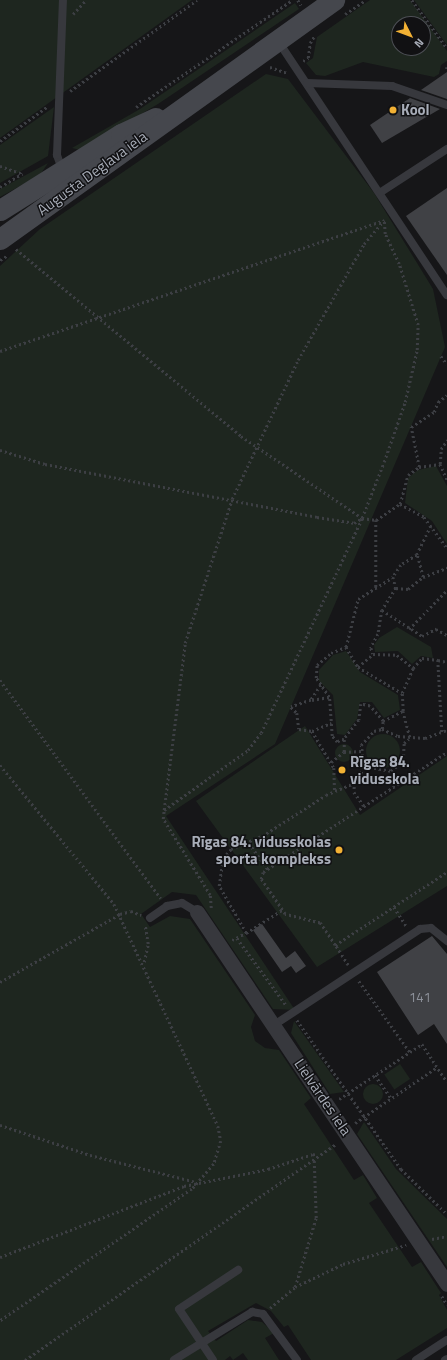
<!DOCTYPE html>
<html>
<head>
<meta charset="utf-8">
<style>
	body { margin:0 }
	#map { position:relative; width:447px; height:1360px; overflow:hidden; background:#161618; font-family:"Titillium Web",sans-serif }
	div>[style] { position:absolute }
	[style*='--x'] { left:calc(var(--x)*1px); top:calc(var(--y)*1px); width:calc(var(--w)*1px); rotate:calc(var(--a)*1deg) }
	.green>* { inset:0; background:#1e261f; transform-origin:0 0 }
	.round { border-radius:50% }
	.building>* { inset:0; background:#404145 }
	.path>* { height:2.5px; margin-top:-1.25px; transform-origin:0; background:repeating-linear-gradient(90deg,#3d3f44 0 2px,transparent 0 5px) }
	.service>* { height:8px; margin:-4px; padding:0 4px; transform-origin:4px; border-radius:4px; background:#37383d }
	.minor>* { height:15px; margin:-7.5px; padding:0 7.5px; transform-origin:7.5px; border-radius:7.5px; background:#37383d }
	.secondary>* { height:21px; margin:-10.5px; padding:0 10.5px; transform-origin:10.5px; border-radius:10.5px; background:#45474d }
	.dots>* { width:11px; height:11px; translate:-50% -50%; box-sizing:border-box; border:2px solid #111113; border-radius:50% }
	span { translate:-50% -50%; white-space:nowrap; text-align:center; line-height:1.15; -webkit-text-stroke:3px #111113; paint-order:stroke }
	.number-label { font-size:13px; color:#8e929b }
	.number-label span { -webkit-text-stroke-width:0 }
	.poi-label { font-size:15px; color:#a8adb8; font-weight:700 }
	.left { translate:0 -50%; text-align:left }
	.right { translate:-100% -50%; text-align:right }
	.street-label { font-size:15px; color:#a8adb8 }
	.north { position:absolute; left:391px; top:16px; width:40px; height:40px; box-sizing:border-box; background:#111113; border:1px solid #4d4f55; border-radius:50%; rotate:132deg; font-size:11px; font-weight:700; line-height:16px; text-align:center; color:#a8adb8 }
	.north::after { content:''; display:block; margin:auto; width:14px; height:18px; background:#f2b134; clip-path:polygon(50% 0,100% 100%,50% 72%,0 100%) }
</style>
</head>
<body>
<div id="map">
	<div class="green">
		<div style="clip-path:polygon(0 0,192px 0,0 138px)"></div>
		<div style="clip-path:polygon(evenodd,370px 0,410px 0,447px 51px,447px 61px,441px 65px,439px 74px,434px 77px,363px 62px,325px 76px,316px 75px,306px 63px,313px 58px,317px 37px,370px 0,399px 24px,423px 24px,423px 48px,399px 48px,399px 24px)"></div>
		<div style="clip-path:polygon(414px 0,447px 0,447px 45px)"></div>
		<div style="clip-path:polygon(295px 3px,299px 9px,158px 104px,80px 150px,72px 148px,140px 109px)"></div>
		<div style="clip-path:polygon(266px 74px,288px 79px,374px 193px,433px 289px,445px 347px,275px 744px,166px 816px,295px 1010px,273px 1009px,196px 895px,172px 892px,141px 914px,150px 927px,170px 916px,190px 919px,255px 1015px,251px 1027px,255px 1041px,265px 1048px,279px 1050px,311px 1098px,304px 1104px,352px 1177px,354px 1180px,363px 1175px,377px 1198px,369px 1203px,412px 1267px,421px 1262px,441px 1293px,439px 1295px,447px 1310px,447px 1328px,396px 1360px,311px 1360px,288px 1325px,284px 1327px,271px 1311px,256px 1303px,208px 1331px,216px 1341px,248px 1320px,262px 1322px,274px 1333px,265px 1338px,279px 1360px,248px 1360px,243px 1353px,233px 1360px,230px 1356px,225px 1360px,0 1360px,0 266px,40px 229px)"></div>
		<div style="clip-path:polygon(54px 107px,48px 156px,0 183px,0 145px)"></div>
		<div style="clip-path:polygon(48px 163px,40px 175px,0 197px,0 189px)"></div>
		<div style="clip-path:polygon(436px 466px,447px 486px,447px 544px,432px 521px,405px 503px,408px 478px,418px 470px)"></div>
		<div style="clip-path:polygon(397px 627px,431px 647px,433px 658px,421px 656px,412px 664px,398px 651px,375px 652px,374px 645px,379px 638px)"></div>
		<div style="clip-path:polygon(346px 651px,360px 672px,398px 695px,400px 710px,384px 718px,372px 702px,360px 702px,357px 719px,345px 735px,337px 734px,333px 695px,319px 681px,319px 670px,333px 655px)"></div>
		<div style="clip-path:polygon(305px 726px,360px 815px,447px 756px,447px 886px,317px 967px,196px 801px)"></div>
		<div class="round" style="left:366px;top:734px;width:34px;height:34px"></div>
		<div class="round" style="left:335px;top:744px;width:18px;height:18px"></div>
		<div style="clip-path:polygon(294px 1021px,344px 1092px,330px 1094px,291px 1033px)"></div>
		<div style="left:400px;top:1064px;width:18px;height:19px;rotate:56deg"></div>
		<div class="round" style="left:363px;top:1084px;width:20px;height:20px"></div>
		<div style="clip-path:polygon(364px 1122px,396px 1169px,447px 1219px,447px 1267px,357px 1134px)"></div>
	</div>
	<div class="building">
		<div style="clip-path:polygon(447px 72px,447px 99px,421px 90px)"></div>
		<div style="clip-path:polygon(410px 98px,440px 109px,382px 143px,370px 125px)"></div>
		<div style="clip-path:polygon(447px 188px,447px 275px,406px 216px)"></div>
		<div style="clip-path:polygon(262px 924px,286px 958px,295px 951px,306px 966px,296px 973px,291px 966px,282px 972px,253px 930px)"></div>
		<div style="clip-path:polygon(432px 936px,447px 954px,447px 1044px,434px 1024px,418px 1035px,377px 972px)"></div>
	</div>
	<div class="path">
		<div style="--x:298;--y:0;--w:6;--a:59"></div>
		<div style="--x:412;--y:0;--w:59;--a:53.9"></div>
		<div style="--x:73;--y:14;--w:19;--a:-47"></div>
		<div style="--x:345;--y:14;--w:25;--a:-34"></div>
		<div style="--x:303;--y:61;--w:6;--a:-31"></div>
		<div style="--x:308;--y:58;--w:15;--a:-82"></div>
		<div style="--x:310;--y:43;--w:9;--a:-58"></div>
		<div style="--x:270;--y:67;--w:18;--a:19"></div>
		<div style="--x:447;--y:67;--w:4;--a:90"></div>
		<div style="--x:70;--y:91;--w:156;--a:-35.6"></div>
		<div style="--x:136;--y:107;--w:189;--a:-34.4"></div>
		<div style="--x:0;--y:141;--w:59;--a:-36.1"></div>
		<div style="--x:0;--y:166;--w:24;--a:19"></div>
		<div style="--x:0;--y:187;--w:26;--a:-31"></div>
		<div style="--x:16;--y:249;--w:293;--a:39.7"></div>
		<div style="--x:241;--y:436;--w:146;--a:34.1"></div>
		<div style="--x:0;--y:260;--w:9;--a:-32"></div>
		<div style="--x:0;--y:351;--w:406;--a:-18.8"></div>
		<div style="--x:441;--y:356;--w:10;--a:53"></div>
		<div style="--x:0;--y:450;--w:47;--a:17.3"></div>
		<div style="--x:45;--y:464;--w:277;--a:11"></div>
		<div style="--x:317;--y:517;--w:37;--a:9"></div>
		<div style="--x:354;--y:523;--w:9;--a:-32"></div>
		<div style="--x:362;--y:518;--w:14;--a:8"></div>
		<div style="--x:376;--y:520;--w:68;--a:90"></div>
		<div style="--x:440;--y:464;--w:15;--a:-86"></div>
		<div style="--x:441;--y:449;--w:11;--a:-56"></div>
		<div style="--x:419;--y:467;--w:41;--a:-101.3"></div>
		<div style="--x:411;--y:427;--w:27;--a:-33"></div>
		<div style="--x:434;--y:412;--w:11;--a:-68"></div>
		<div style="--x:438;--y:402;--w:11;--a:-38"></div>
		<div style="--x:400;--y:504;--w:27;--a:28"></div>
		<div style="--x:424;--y:517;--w:38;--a:53"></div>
		<div style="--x:376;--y:520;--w:29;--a:-34"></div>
		<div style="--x:400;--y:504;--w:30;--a:-75"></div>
		<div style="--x:408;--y:475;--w:14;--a:-36"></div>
		<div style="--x:419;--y:467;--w:21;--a:-8"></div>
		<div style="--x:440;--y:464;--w:17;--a:65"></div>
		<div style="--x:431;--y:526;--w:32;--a:116"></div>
		<div style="--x:417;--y:555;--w:19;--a:148"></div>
		<div style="--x:401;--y:565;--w:14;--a:124"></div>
		<div style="--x:393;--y:577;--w:11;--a:75"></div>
		<div style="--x:396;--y:588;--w:26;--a:122"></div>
		<div style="--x:382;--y:610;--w:24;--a:99"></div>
		<div style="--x:378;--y:634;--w:16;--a:117"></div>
		<div style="--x:371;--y:648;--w:6;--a:72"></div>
		<div style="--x:373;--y:654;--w:24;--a:2"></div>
		<div style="--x:397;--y:655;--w:21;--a:39"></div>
		<div style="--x:413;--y:668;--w:13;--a:-48"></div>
		<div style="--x:422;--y:658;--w:16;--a:7"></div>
		<div style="--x:438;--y:660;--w:72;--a:86.8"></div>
		<div style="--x:423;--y:577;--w:26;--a:-21"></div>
		<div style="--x:396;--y:588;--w:12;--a:5"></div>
		<div style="--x:408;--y:589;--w:19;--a:-39"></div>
		<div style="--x:423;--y:577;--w:23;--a:-105"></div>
		<div style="--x:382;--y:610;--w:48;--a:33"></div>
		<div style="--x:422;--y:636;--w:16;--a:-27"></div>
		<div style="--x:436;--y:629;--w:13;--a:29"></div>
		<div style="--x:409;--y:629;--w:54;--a:-45.7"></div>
		<div style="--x:346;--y:647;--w:49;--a:-76"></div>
		<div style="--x:358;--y:599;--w:41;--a:-32.2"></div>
		<div style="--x:438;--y:660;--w:9;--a:13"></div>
		<div style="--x:358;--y:667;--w:20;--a:-41"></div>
		<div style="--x:0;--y:680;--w:271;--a:53.6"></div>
		<div style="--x:321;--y:685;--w:18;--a:124"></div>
		<div style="--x:311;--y:700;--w:21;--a:161"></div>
		<div style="--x:291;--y:707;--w:8;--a:45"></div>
		<div style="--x:297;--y:713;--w:16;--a:83"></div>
		<div style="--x:299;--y:729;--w:13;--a:9"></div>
		<div style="--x:312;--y:731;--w:21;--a:-23"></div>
		<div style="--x:312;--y:700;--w:17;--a:-10"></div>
		<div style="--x:403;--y:711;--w:28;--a:75"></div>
		<div style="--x:383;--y:721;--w:20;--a:-131"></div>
		<div style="--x:370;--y:706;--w:9;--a:-167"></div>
		<div style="--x:361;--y:704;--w:16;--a:97"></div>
		<div style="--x:359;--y:720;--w:24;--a:128"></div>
		<div style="--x:344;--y:739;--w:8;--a:157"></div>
		<div style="--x:337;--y:742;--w:8;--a:-130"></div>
		<div style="--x:332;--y:736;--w:39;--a:-94"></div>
		<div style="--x:329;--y:697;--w:23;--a:-124"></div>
		<div style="--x:316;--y:678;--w:13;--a:-86"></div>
		<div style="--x:317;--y:665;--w:18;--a:-41"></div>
		<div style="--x:331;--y:653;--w:16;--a:-22"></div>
		<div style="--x:346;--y:647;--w:23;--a:59"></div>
		<div style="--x:358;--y:667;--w:51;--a:30.6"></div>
		<div style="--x:382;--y:729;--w:8;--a:-83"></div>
		<div style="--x:383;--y:721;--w:22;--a:-27"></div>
		<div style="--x:403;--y:711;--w:18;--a:-93"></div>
		<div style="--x:402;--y:693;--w:27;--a:-66"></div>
		<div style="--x:312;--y:731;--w:43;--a:59.3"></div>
		<div style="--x:334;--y:768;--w:23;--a:88"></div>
		<div style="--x:344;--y:752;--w:13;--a:-90"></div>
		<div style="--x:331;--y:762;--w:16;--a:-38"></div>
		<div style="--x:344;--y:752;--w:17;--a:-3"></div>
		<div style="--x:0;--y:765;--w:180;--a:50.6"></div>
		<div style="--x:114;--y:904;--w:245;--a:64.9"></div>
		<div style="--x:218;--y:1126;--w:15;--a:79"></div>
		<div style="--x:221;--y:1141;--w:24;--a:107"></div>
		<div style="--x:214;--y:1164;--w:33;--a:131"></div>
		<div style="--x:192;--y:1189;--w:233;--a:145.5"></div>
		<div style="--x:364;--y:766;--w:27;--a:10"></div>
		<div style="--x:391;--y:771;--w:16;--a:-40"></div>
		<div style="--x:403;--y:761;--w:18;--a:-87"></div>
		<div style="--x:404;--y:743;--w:6;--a:-39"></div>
		<div style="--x:355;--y:782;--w:10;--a:96"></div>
		<div style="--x:354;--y:792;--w:17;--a:54"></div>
		<div style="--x:164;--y:810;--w:168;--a:-82.8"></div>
		<div style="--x:185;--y:643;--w:151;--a:-71.9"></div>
		<div style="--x:232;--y:499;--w:154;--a:-64.6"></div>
		<div style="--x:298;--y:360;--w:133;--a:-60.4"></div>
		<div style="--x:364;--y:244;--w:31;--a:-50"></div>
		<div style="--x:249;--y:843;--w:32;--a:54"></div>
		<div style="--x:394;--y:907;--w:24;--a:57"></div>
		<div style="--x:211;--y:908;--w:13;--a:-94"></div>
		<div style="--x:210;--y:895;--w:89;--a:-121.7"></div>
		<div style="--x:163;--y:819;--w:9;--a:-84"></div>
		<div style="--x:164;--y:810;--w:103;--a:-35.5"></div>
		<div style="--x:248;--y:750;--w:21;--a:-53"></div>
		<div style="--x:261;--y:733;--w:238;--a:-64.8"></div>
		<div style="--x:362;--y:518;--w:60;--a:-68.6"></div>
		<div style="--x:384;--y:462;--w:64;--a:-70.7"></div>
		<div style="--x:405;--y:402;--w:53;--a:-77"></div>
		<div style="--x:417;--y:350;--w:25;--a:-88"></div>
		<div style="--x:418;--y:325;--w:64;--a:-107.3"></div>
		<div style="--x:399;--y:264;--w:33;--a:-115"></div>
		<div style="--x:385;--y:234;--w:14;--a:-94"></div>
		<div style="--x:246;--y:933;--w:43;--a:-32.6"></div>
		<div style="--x:237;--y:938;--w:83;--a:53.8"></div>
		<div style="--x:232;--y:940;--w:16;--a:-27"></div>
		<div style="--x:246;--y:933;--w:54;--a:-119.9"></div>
		<div style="--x:219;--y:886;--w:28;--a:-82"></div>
		<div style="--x:223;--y:858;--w:12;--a:-48"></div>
		<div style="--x:231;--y:849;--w:34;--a:-23"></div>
		<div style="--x:262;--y:836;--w:76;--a:-32.6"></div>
		<div style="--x:326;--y:795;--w:33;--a:-23"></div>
		<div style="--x:356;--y:782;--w:18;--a:-63"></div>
		<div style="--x:364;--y:766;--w:21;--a:-98"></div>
		<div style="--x:361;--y:745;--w:19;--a:-47"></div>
		<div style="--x:374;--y:731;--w:8;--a:-14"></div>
		<div style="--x:382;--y:729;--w:17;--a:24"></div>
		<div style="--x:398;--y:736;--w:27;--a:4"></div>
		<div style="--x:425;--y:738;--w:23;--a:-20"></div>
		<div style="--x:335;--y:945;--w:27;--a:-124"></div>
		<div style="--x:320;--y:923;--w:36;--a:-166"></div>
		<div style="--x:285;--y:914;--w:42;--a:-124.4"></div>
		<div style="--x:261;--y:879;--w:7;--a:-74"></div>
		<div style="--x:263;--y:872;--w:220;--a:-33.1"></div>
		<div style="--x:144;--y:962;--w:18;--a:-77"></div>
		<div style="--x:148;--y:944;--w:18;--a:-99"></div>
		<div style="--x:348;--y:965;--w:24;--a:-123"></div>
		<div style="--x:335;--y:945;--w:134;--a:-33.1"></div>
		<div style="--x:359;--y:981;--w:87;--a:54.3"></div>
		<div style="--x:0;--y:982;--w:138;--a:-29.5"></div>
		<div style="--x:120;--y:914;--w:11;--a:-15"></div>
		<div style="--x:131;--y:911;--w:11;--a:22"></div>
		<div style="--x:297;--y:1020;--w:182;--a:55.1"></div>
		<div style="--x:401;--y:1169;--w:64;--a:44.4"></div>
		<div style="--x:375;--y:1075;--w:28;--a:55"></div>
		<div style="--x:339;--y:1099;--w:100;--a:-33.5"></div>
		<div style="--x:422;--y:1044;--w:45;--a:56.7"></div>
		<div style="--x:355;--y:1123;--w:99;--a:-34.3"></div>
		<div style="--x:0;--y:1125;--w:95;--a:18.4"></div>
		<div style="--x:90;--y:1155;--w:109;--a:14.3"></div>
		<div style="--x:432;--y:1239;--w:15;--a:-11"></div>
		<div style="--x:0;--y:1257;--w:197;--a:-21.1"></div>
		<div style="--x:184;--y:1186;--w:86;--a:-11.4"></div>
		<div style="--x:268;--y:1169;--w:47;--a:-18.4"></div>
		<div style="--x:313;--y:1154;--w:5;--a:22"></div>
		<div style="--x:295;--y:1287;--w:72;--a:-73.1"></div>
		<div style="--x:316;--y:1218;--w:58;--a:-92"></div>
		<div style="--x:442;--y:1296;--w:10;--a:61"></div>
		<div style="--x:270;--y:1308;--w:33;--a:-40"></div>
		<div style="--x:295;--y:1287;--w:53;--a:-25.6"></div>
		<div style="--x:343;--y:1264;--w:66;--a:-16.8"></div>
		<div style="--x:25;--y:1360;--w:379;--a:-34.8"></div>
	</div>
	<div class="service">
		<div style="--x:278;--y:41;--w:305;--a:56.4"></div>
		<div style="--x:307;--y:83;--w:85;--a:2"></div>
		<div style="--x:392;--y:86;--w:58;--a:19.1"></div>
		<div style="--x:62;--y:169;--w:15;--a:-110"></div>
		<div style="--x:57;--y:155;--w:155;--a:-87.8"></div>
		<div style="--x:381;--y:192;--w:79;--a:-33.1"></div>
		<div style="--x:150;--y:918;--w:21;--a:-35"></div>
		<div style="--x:167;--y:906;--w:15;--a:-11"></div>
		<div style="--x:182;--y:903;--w:17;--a:31"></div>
		<div style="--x:274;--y:1025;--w:175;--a:-33.3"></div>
		<div style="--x:420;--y:929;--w:11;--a:-5"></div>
		<div style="--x:431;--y:928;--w:21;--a:39"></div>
		<div style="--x:174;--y:1360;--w:92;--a:-31.6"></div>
		<div style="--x:252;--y:1312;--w:11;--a:10"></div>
		<div style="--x:263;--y:1314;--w:57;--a:53.5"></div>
		<div style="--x:213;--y:1360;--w:61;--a:-123.7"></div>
		<div style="--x:179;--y:1309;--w:71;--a:-33.5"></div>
		<div style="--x:416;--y:1360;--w:37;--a:-33"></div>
		<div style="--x:445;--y:1360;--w:2;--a:-27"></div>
	</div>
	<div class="minor">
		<div style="--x:197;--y:912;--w:448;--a:56.1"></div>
	</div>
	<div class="secondary">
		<div style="--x:0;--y:210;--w:143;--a:-32.1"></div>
		<div style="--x:121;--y:134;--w:38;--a:-25"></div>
		<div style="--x:0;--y:239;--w:411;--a:-35.6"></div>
	</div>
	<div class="dots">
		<div style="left:393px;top:110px;background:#f2b134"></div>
		<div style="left:342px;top:770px;background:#f2b134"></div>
		<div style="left:339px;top:850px;background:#f2b134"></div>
	</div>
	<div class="number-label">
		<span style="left:420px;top:997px">141</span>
	</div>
	<div class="poi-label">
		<span class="left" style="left:401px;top:110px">Kool</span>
		<span class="left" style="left:350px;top:770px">Rīgas 84.<br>vidusskola</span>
		<span class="right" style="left:331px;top:850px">Rīgas 84. vidusskolas<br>sporta komplekss</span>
	</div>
	<div class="street-label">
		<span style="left:92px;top:173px;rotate:-36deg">Augusta Deglava iela</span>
		<span style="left:323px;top:1097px;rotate:56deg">Lielvārdes iela</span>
	</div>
	<div class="north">N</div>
</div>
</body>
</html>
